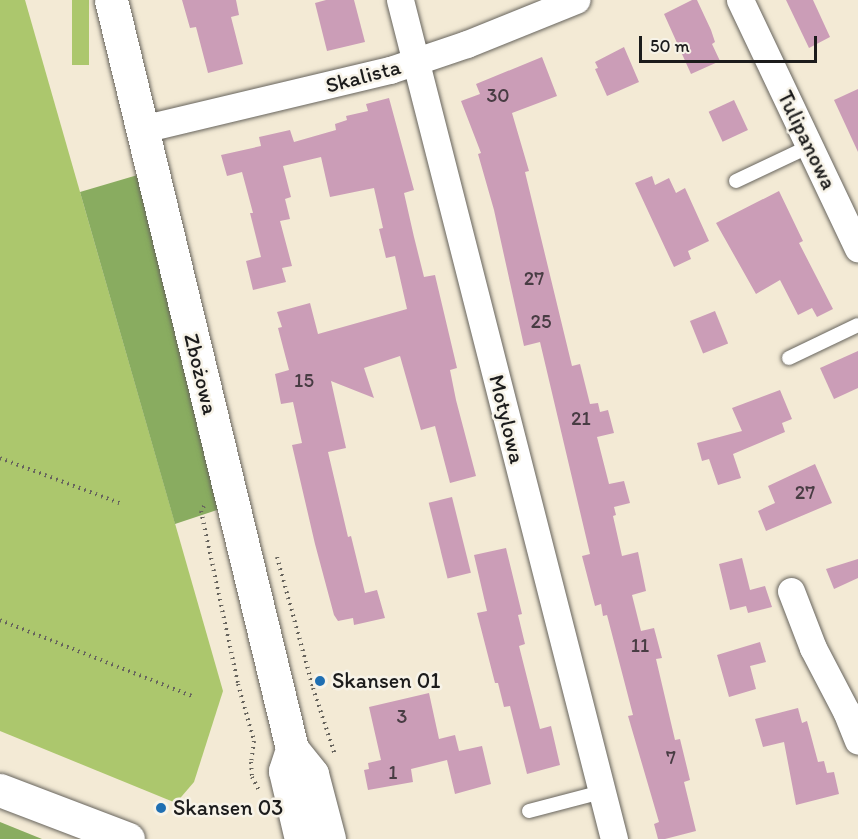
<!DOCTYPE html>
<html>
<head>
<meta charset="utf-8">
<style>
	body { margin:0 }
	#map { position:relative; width:858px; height:839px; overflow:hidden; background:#f3ead5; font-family:Itim,sans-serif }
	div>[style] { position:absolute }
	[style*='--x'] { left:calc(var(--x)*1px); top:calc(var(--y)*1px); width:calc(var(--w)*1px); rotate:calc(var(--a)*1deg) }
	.green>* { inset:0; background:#acc76d; transform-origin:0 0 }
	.forest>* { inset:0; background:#89ac60 }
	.building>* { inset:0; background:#cb9db7; transform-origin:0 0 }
	.path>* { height:4px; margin-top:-2px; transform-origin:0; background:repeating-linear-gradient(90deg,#67645d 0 1.5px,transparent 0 6px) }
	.roads { filter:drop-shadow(0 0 2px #67645d) drop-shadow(0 0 2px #67645d) }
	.lane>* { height:14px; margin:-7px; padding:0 7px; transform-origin:7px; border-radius:7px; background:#fff }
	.street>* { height:27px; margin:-13.5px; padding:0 13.5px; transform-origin:13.5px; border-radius:13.5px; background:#fff }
	.secondary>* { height:33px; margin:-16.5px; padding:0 16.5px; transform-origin:16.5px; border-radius:16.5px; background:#fff }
	.dots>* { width:16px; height:16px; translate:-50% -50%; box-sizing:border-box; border:3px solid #f7f3e8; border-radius:50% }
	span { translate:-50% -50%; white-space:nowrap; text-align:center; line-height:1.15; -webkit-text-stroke:5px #f7f3e8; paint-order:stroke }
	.number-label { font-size:20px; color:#483c43 }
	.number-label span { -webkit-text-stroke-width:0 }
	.street-label { font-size:22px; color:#1c1c1c }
	.poi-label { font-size:22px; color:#1c1c1c }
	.left { translate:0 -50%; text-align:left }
	.scale { position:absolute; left:639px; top:36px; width:178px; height:27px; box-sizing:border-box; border:3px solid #1c1c1c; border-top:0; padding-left:8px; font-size:18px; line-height:21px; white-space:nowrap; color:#1c1c1c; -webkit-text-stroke:4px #f7f3e8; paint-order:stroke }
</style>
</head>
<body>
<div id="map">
	<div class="green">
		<div style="clip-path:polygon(0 0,25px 0,223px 691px,194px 782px,176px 803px,0 731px)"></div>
		<div style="left:72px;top:0;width:17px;height:65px"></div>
	</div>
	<div class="forest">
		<div style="clip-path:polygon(141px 174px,223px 508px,175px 524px,80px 192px)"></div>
		<div style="clip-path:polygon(0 822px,42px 839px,0 839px)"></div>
	</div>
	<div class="building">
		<div style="clip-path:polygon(182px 0,236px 0,239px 15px,231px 17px,243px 64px,208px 73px,196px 27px,190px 28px)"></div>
		<div style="clip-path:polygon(326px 0,354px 0,365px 42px,327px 51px,315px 3px)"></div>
		<div style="clip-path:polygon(692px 0,697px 0,711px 30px,715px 42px,712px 44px,720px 61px,691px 74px,664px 14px)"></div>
		<div style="clip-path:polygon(786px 0,813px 0,830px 37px,809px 48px)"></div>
		<div style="clip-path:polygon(624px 47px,639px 82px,607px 96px,595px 69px,598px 68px,595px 62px)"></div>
		<div style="clip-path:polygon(542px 57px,557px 96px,512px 113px,529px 171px,525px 172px,572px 366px,580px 364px,590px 404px,598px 403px,600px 412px,608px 410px,614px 433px,597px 437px,609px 484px,624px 481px,630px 503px,614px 507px,616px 515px,613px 516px,622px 556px,638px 552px,646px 591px,632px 595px,641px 631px,654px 628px,662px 658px,656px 659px,675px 740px,680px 739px,690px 780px,684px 782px,696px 831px,665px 839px,658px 839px,654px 824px,659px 822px,628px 716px,633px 715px,607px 615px,603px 616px,601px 604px,595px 606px,582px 556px,590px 554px,540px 342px,524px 346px,494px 210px,478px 154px,481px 153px,461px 101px,480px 94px,476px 84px)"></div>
		<div style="clip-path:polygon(858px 89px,858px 152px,834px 100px)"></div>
		<div style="clip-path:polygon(389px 98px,414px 190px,404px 193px,414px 237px,424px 277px,435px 275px,457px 368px,450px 370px,456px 400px,476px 476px,450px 483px,435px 426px,421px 430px,400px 356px,364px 368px,374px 398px,331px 381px,346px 448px,328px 452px,348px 537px,351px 536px,365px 593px,377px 590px,385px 618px,354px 625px,353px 618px,338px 621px,334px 615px,315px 544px,292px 445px,302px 443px,293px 402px,281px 404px,275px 374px,289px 370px,278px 328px,282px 327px,277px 312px,310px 303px,318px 334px,407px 309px,395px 256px,386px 258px,379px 229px,383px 228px,374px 188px,330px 197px,321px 157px,283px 166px,291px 197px,285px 199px,290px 219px,280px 221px,292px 266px,282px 268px,286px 282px,253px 290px,246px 261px,261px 257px,250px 213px,253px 213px,242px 172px,227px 176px,221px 155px,261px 146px,259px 137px,290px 130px,294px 142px,336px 130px,335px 124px,347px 120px,346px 116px,368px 111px,366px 104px)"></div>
		<div style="left:734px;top:100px;width:33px;height:28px;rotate:65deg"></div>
		<div style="clip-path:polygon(652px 176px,655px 185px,669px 178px,676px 193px,685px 188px,709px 241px,688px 251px,691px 259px,674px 267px,635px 183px)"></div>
		<div style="clip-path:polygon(779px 191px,803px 241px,799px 243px,833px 309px,817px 317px,812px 308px,798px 315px,780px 280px,756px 294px,716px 223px)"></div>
		<div style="left:715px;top:311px;width:35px;height:27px;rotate:68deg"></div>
		<div style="clip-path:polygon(858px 351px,858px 388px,834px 399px,820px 368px)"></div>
		<div style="clip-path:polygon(780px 390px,792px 419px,782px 423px,785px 432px,733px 454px,741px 478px,718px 485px,709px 459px,702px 461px,697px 443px,742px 431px,732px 408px)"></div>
		<div style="clip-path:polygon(815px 464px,832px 503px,766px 531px,758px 511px,775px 503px,768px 486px)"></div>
		<div style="left:452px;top:497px;width:78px;height:24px;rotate:76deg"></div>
		<div style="clip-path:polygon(506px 548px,522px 614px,518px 615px,525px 644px,519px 646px,540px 729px,551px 726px,560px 765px,527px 774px,510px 706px,504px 707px,498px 683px,495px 683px,477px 613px,487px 611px,474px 555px)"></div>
		<div style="clip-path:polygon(742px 558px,750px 590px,765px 586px,772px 607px,748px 613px,746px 606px,730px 610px,719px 564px)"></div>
		<div style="clip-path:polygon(858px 559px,858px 578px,834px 589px,826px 569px)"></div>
		<div style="clip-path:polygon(760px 642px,766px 662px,750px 666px,756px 689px,729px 697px,717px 655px)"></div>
		<div style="clip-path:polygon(429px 693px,439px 739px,455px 735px,459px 751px,482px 746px,491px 784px,455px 794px,447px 760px,411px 769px,413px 782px,368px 790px,364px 770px,369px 769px,368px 763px,381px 760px,369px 707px)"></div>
		<div style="clip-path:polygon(798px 708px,802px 723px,807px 721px,818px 762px,824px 761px,827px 773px,834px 772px,839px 794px,796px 805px,784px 742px,763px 747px,755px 719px)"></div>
	</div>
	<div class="path">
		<div style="--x:0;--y:458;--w:128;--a:20.6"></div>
		<div style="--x:204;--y:506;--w:6;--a:121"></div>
		<div style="--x:201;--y:511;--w:177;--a:77.9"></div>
		<div style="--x:238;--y:684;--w:59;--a:74.3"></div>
		<div style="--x:254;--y:741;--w:21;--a:98"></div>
		<div style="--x:251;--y:762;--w:15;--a:86"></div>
		<div style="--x:252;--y:777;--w:15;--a:62"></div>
		<div style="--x:277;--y:557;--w:136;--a:74.6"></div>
		<div style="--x:313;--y:688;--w:71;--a:71.8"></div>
		<div style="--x:0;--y:620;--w:206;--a:21.6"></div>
	</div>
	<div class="roads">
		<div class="lane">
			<div style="--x:736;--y:181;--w:82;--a:-25.3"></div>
			<div style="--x:789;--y:358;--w:76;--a:-25.6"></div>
			<div style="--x:529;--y:811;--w:75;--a:-14.6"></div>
		</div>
		<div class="street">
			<div style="--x:400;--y:0;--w:866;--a:75.69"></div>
			<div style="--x:740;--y:0;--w:275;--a:64.6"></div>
			<div style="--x:142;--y:129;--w:255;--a:-13.4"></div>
			<div style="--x:390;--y:70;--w:81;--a:-18.7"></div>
			<div style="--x:467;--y:44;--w:118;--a:-22"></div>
			<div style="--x:791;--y:591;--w:61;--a:68.9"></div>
			<div style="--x:813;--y:648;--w:71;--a:62.4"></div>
			<div style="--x:846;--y:711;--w:32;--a:68"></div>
		</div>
		<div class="secondary">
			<div style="--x:111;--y:0;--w:771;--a:76.41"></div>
			<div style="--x:292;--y:749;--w:32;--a:51"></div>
			<div style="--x:312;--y:774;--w:67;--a:75.3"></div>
			<div style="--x:292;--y:749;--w:23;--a:108"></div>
			<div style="--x:285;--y:771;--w:70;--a:76.8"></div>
			<div style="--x:0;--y:790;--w:137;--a:20.9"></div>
		</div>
	</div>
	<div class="dots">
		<div style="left:320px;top:681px;background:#1f6fb2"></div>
		<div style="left:161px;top:808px;background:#1f6fb2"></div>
	</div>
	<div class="number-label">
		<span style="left:498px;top:95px">30</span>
		<span style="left:534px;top:278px">27</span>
		<span style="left:541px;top:321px">25</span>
		<span style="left:304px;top:380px">15</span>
		<span style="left:581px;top:418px">21</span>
		<span style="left:805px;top:492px">27</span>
		<span style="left:640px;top:645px">11</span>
		<span style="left:402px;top:716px">3</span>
		<span style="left:671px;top:757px">7</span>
		<span style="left:393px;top:772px">1</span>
	</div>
	<div class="street-label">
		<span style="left:363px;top:76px;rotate:-15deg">Skalista</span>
		<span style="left:807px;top:140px;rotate:64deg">Tulipanowa</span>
		<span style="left:201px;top:374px;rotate:76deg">Zbożowa</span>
		<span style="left:507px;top:419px;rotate:76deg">Motylowa</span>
	</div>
	<div class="poi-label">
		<span class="left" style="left:332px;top:681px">Skansen 01</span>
		<span class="left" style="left:173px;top:808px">Skansen 03</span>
	</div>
	<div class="scale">50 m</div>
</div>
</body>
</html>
